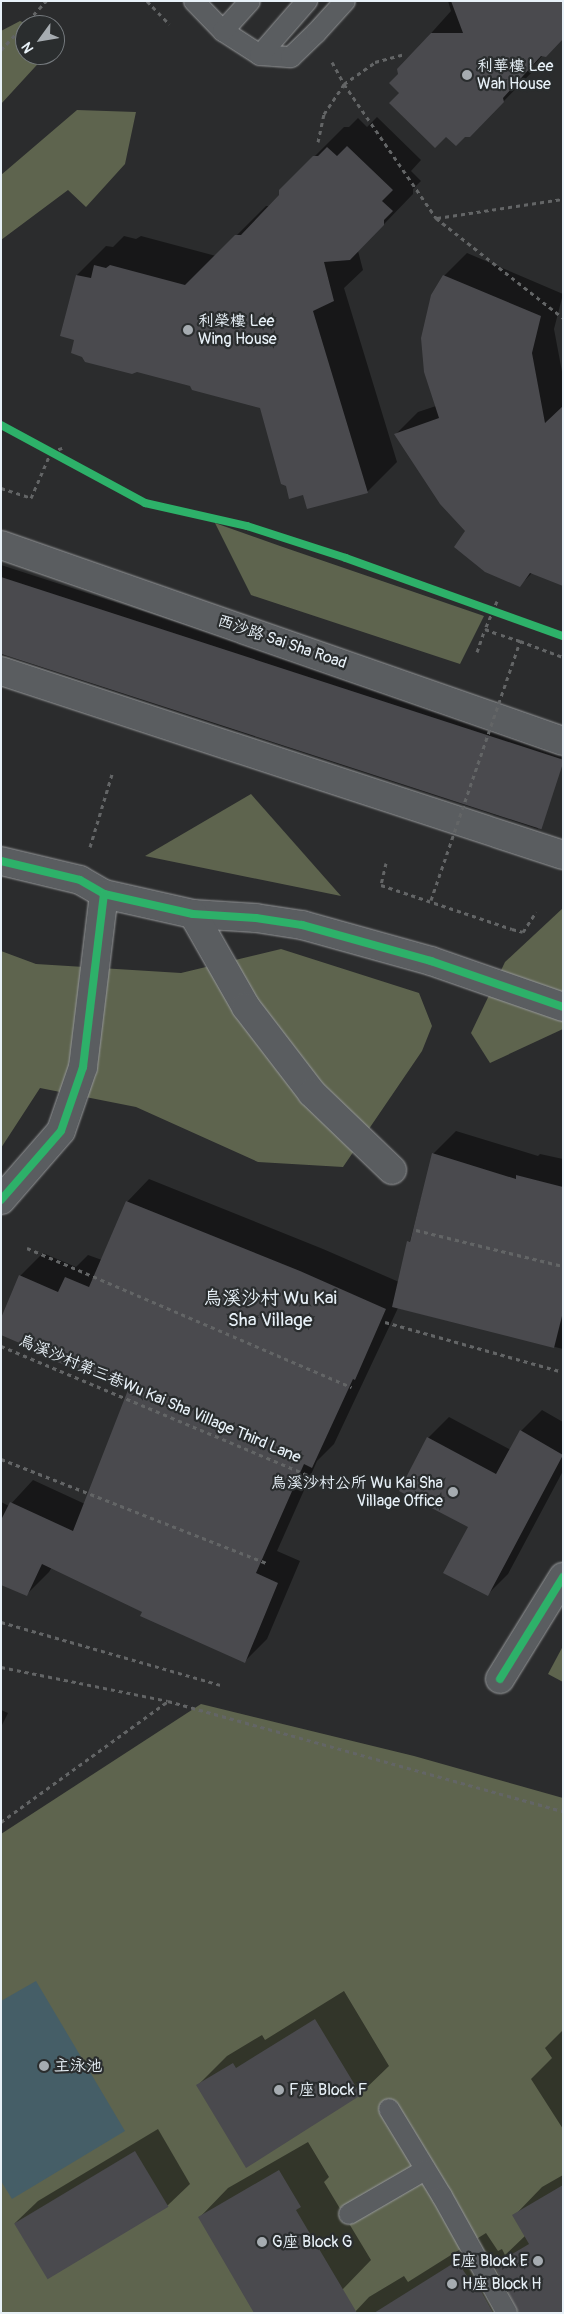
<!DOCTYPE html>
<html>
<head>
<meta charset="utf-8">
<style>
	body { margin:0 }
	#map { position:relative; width:564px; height:2314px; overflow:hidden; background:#2b2c2d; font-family:Pangolin,"LXGW WenKai TC",sans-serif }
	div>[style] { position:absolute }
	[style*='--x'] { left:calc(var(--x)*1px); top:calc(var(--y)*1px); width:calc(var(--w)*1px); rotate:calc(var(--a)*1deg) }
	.green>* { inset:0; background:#5e644e }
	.water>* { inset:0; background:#455e67 }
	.shadow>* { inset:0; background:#0007; transform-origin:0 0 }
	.building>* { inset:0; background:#4a4a4e; transform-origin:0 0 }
	.path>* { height:3px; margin-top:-1.5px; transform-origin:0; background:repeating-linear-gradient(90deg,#636566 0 4px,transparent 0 8px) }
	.roads { filter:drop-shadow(0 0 1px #96989a) drop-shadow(0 0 1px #96989a) }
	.lane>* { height:20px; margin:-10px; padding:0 10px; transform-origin:10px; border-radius:10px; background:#5a5d60 }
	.street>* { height:28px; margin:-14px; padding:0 14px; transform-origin:14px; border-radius:14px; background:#5a5d60 }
	.secondary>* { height:28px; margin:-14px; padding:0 14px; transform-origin:14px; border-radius:14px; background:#5a5d60 }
	.path-bridge>* { height:3px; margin-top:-1.5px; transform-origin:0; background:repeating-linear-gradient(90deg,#636566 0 4px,transparent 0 8px) }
	.cycleway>* { height:8px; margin:-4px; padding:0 4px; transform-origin:4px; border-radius:4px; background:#2db169 }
	.dots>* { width:14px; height:14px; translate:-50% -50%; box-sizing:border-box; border:2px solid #2a2d2e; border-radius:50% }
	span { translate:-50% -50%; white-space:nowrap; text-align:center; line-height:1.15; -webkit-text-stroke:4.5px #2a2d2e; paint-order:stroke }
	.poi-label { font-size:16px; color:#e8f1f8 }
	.left { translate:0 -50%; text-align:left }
	.right { translate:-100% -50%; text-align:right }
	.street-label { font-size:16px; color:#e8f1f8 }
	.quarter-label { font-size:19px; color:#e8f1f8 }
	.frame { position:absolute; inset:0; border:2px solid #e8f1f8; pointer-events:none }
	.north { position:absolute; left:15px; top:15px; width:50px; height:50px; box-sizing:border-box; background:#2a2d2e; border:1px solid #767b7f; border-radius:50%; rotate:238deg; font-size:14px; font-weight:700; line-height:20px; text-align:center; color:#e8f1f8 }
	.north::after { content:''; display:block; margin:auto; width:18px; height:22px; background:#a6acb1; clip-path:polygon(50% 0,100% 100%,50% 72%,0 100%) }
</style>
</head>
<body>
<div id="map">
	<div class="green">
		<div style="clip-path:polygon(20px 21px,29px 25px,25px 25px,25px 55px,46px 55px,1px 104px,1px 31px)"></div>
		<div style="clip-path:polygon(77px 110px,136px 112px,125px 164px,86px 207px,68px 190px,1px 240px,1px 175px)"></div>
		<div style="clip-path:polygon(215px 523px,280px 546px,484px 616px,460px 664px,251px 595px)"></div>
		<div style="clip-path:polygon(251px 794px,341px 896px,145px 856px)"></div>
		<div style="clip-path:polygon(563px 908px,563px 1029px,490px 1063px,471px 1033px,505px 962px)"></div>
		<div style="clip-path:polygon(281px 949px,419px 993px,432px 1026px,422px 1051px,343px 1167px,258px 1162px,136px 1107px,40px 1088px,1px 1148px,1px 951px,36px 964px,181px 973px)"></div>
		<div style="clip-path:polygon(563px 1646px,563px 1682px,548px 1674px)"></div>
		<div style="clip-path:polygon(201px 1704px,414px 1756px,563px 1798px,563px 2313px,1px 2313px,1px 1834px)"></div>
	</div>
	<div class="water">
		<div style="clip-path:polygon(36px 1981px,125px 2131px,12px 2199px,1px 2181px,1px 2001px)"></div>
	</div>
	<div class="shadow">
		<div style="clip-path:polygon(448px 1px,563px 1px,543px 55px,532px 67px,533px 71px,499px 106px,399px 74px,399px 69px,451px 11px)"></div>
		<div style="clip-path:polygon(377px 117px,421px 160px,411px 171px,421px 181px,413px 189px,413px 194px,358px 251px,363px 270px,344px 288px,397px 462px,368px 491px,308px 507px,304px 493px,261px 407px,191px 385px,76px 339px,77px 275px,106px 246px,113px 247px,124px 236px,136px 239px,141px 236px,216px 256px,266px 206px,270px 206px,280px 195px,280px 191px,344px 127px,349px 127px,358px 118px,367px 127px)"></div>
		<div style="clip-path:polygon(467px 253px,563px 294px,554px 329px,563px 377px,563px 584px,532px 573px,519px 586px,466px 530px,396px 434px,418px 412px,436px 406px,432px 296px,444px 276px)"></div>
		<div style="left:1px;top:565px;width:592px;height:85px;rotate:18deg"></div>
		<div style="clip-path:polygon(456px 1131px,538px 1156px,540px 1154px,563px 1159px,563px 1349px,398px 1308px,334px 1444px,317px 1461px,277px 1551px,300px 1561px,267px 1639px,244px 1662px,52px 1567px,49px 1572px,26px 1595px,1px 1583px,1px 1502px,9px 1506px,33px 1480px,85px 1504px,130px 1390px,20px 1276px,43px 1253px,76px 1267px,88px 1255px,102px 1260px,127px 1202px,149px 1179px,323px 1249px,399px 1282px,433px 1154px)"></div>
		<div style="clip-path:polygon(542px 1410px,563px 1422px,563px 1471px,508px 1574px,487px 1595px,470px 1526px,428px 1438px,449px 1417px,511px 1450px,521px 1431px)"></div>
		<div style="clip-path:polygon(1px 1710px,8px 1713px,1px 1727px)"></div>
		<div style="clip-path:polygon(344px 1991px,389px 2066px,360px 2094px,198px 2085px,227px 2056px,262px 2035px,265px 2040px)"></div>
		<div style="clip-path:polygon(563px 2030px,563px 2129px,531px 2079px,552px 2058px,545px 2048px)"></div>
		<div style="clip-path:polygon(158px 2129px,190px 2184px,167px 2206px,15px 2223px,38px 2201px)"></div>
		<div style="clip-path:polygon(308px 2142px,329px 2177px,324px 2182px,371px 2260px,343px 2289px,302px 2313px,200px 2217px,228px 2188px)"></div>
		<div style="clip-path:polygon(563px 2175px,563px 2313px,354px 2313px,369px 2297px,404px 2276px,408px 2282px,486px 2233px,498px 2251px,502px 2249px,505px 2255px,526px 2235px,514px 2216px,542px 2187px)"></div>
	</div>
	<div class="building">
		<div style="clip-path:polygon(451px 1px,563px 1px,563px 39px,546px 57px,541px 56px,503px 98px,504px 102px,470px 137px,465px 137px,456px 146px,446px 137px,435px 148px,389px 103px,399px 93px,389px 83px,398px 74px,397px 69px,431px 33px,463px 33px)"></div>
		<div style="clip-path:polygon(347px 146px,393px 190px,382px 201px,393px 211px,384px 220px,384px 225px,350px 260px,324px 262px,334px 301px,313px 311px,368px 493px,307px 509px,303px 495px,289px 499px,286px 486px,281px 484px,260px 408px,192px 390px,190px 386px,137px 372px,132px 374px,85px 362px,82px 357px,71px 353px,74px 340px,60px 336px,76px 275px,91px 278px,94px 265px,106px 268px,110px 265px,185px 285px,235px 235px,241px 235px,279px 195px,279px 190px,313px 156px,318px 156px,327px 147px,337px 156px)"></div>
		<div style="clip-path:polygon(443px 275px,541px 316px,532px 353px,545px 423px,563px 406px,563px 586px,530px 573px,520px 587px,485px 572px,454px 547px,465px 531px,440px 504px,394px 434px,439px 418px,424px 372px,421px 338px,431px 295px)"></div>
		<div style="left:1px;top:577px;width:592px;height:73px;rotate:18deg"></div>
		<div style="clip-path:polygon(432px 1153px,516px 1179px,516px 1175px,563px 1187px,563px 1312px,554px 1348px,392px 1307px,407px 1241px,410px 1242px)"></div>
		<div style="clip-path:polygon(126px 1201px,300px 1271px,386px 1309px,355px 1380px,353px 1379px,312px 1468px,304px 1464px,256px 1573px,278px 1583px,245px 1663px,140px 1616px,142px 1612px,42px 1564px,27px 1596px,1px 1585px,1px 1520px,10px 1502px,73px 1531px,128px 1390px,37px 1354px,38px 1351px,1px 1335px,1px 1318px,19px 1275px,58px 1292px,65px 1277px,89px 1287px)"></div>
		<div style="clip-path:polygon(520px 1430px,563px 1455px,488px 1596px,443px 1573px,468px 1527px,399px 1491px,427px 1437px,496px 1474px)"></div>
		<div style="clip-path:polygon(315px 2019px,361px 2095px,246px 2168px,196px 2085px,233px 2063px,236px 2068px)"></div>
		<div style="left:135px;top:2151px;width:65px;height:141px;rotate:59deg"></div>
		<div style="clip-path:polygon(279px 2170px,301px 2207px,296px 2210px,357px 2313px,254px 2313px,198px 2217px)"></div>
		<div style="clip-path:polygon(563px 2185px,563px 2313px,519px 2313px,494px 2265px,529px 2244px,512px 2215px)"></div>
		<div style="clip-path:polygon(457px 2261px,469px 2279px,473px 2277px,493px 2313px,374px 2313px)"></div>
	</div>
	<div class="path">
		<div style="--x:147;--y:1;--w:32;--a:46"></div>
		<div style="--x:1;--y:50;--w:67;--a:-47.4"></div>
		<div style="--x:332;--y:62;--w:25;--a:61"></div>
		<div style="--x:344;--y:84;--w:163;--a:55.5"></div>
		<div style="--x:436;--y:218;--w:162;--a:38.2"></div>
		<div style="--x:318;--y:142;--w:29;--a:-78"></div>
		<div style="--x:324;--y:114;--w:36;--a:-56"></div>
		<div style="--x:344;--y:84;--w:38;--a:-35"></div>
		<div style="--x:375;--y:62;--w:28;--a:-15"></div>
		<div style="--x:437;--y:218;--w:127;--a:-8.6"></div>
		<div style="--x:1;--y:488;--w:32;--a:18"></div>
		<div style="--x:31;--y:498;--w:50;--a:-66.5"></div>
		<div style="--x:51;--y:452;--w:12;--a:-20"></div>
		<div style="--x:497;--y:601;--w:30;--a:113"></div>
		<div style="--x:485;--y:629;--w:14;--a:21"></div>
		<div style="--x:520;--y:641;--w:46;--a:20.4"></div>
		<div style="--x:477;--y:652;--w:24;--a:-71"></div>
		<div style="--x:90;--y:847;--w:76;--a:-73.2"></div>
		<div style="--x:386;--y:863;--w:23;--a:103"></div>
		<div style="--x:381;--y:885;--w:138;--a:18.6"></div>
		<div style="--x:512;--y:929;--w:11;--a:15"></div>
		<div style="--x:523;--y:932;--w:24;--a:-57"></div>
		<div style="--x:416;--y:1230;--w:151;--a:13.8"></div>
		<div style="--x:27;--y:1248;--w:353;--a:23.2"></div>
		<div style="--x:385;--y:1322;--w:185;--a:15.7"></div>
		<div style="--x:1;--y:1346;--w:333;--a:22.8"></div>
		<div style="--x:1;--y:1459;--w:285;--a:21.4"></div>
		<div style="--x:1;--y:1622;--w:228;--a:16"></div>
		<div style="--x:1;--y:1667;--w:170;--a:11.5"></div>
		<div style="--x:168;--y:1701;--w:410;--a:15.6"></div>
		<div style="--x:1;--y:1822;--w:206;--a:-35.9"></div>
	</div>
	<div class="roads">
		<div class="lane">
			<div style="--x:194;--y:1;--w:42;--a:46"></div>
			<div style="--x:223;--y:31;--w:44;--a:33"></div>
			<div style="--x:260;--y:55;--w:31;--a:4"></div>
			<div style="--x:291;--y:57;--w:35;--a:-44"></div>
			<div style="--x:316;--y:33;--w:43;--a:-47.8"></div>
			<div style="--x:223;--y:31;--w:40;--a:-48"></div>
			<div style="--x:260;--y:55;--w:72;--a:-49"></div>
			<div style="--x:389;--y:2109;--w:102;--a:58.7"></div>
			<div style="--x:442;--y:2196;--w:134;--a:60.9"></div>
			<div style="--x:349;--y:2214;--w:88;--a:-30.1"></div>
		</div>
		<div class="street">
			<div style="--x:1;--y:861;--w:81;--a:13.5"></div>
			<div style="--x:80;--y:880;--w:28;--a:30"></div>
			<div style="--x:104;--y:894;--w:91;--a:12.7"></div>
			<div style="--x:193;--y:914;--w:63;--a:3.6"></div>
			<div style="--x:256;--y:918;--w:47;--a:8.7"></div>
			<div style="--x:302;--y:925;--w:134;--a:15.6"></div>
			<div style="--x:431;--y:961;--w:140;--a:19.2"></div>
			<div style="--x:193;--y:914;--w:107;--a:60.3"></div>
			<div style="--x:246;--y:1007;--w:108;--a:52.5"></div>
			<div style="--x:312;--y:1093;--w:111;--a:43.9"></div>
			<div style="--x:1;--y:1200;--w:91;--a:-49"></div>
			<div style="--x:61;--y:1131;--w:68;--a:-71"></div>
			<div style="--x:83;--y:1067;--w:174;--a:-83.1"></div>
			<div style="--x:500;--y:1679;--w:120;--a:-58.3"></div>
		</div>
		<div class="secondary">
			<div style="--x:1;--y:545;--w:595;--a:19.23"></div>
			<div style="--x:1;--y:671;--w:591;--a:18.13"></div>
		</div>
	</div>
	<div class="path-bridge">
		<div style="--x:431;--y:900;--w:274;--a:-71"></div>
		<div style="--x:520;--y:641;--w:23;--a:-162"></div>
	</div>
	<div class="cycleway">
		<div style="--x:1;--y:425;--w:164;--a:28.4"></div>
		<div style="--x:145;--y:503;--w:105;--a:12.7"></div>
		<div style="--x:247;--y:526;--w:104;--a:17.9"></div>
		<div style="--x:346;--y:558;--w:231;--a:19.8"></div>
		<div style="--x:1;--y:861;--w:81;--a:13.5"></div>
		<div style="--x:80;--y:880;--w:28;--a:30"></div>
		<div style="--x:104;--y:894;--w:91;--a:12.7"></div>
		<div style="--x:193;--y:914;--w:63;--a:3.6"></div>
		<div style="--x:256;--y:918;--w:47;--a:8.7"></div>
		<div style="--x:302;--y:925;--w:134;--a:15.6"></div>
		<div style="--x:431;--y:961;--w:140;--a:19.2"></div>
		<div style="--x:1;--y:1200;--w:91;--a:-49"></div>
		<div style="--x:61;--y:1131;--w:68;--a:-71"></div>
		<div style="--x:83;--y:1067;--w:174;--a:-83.1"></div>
		<div style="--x:500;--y:1679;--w:120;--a:-58.3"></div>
	</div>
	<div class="dots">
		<div style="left:467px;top:75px;background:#a6acb1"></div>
		<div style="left:188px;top:330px;background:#a6acb1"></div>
		<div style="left:453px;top:1492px;background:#a6acb1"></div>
		<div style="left:44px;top:2066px;background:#a6acb1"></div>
		<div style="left:279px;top:2090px;background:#a6acb1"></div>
		<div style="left:262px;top:2242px;background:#a6acb1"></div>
		<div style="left:538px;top:2261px;background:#a6acb1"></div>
		<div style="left:452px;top:2284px;background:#a6acb1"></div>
	</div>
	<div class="poi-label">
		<span class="left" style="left:477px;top:75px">利華樓 Lee<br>Wah House</span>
		<span class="left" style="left:198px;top:330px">利榮樓 Lee<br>Wing House</span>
		<span class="right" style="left:443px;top:1492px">烏溪沙村公所 Wu Kai Sha<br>Village Office</span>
		<span class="left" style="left:54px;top:2066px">主泳池</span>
		<span class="left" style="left:289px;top:2090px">F座 Block F</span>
		<span class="left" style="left:272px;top:2242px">G座 Block G</span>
		<span class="right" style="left:528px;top:2261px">E座 Block E</span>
		<span class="left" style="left:462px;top:2284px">H座 Block H</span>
	</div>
	<div class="street-label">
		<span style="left:282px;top:642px;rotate:19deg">西沙路 Sai Sha Road</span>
		<span style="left:160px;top:1399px;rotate:23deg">烏溪沙村第三巷Wu Kai Sha Village Third Lane</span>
	</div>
	<div class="quarter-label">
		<span style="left:270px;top:1310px">烏溪沙村 Wu Kai<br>Sha Village</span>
	</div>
	<div class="frame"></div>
	<div class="north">N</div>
</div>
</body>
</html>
